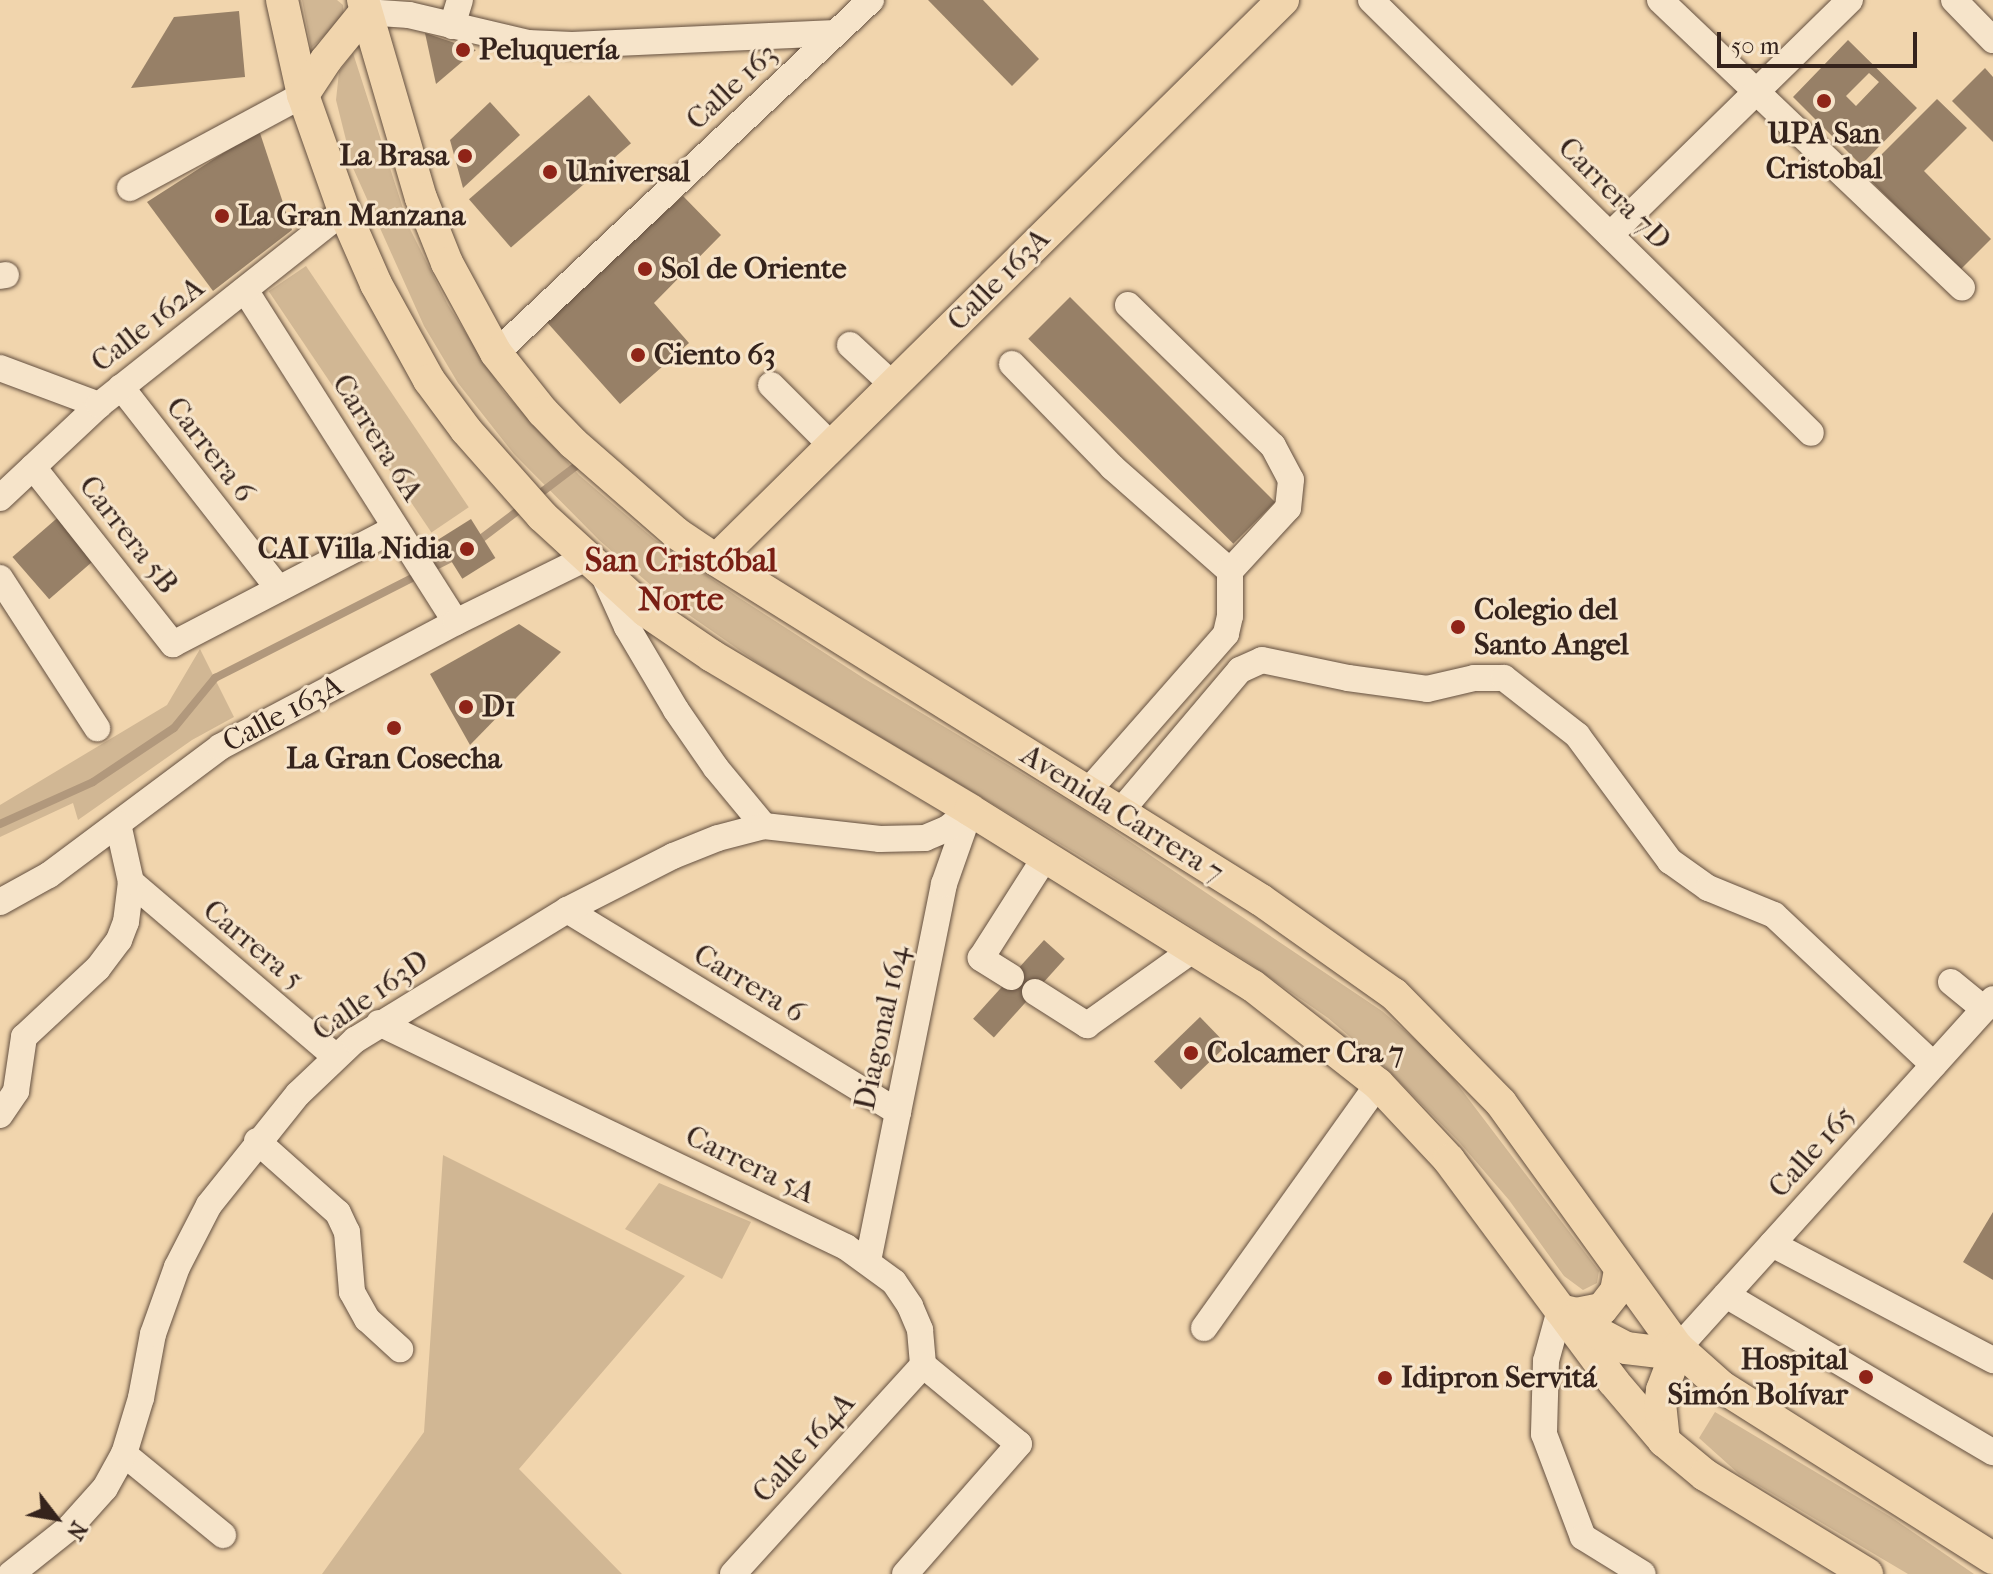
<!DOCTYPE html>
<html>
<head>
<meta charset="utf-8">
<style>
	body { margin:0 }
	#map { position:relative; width:1993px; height:1574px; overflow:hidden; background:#f1d5ad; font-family:"IM FELL French Canon",serif }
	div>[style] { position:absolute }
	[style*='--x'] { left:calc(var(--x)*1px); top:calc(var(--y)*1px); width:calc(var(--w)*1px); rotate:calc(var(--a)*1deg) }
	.green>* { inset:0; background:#d1b794; transform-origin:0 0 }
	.stream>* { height:8px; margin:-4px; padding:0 4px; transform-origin:4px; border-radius:4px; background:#b1987c }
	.building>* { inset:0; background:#978067; transform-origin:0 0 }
	.roads { filter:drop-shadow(0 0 2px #645040) drop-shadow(0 0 2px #645040) }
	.minor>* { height:26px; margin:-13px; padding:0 13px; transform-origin:13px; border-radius:13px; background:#f6e4ca }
	.major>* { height:32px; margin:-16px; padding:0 16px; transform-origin:16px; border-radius:16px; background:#f1d5ad }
	.dots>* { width:22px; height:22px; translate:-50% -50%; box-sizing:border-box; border:4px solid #f6e4ca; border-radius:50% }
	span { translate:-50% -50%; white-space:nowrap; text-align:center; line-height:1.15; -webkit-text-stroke:6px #f6e4ca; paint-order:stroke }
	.poi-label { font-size:30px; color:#35231c; font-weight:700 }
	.left { translate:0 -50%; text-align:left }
	.right { translate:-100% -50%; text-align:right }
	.street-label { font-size:30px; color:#35231c }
	.quarter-label { font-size:34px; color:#7a1f14; font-weight:700 }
	.north { position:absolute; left:16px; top:1478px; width:80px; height:80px; -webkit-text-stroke:6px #f6e4ca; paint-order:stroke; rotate:121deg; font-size:22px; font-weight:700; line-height:32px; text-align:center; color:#35231c }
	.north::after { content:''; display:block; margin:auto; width:28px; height:36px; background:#35231c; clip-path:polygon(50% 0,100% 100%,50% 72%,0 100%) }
	.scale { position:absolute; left:1717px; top:32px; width:200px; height:36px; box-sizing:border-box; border:4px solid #35231c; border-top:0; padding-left:10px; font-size:24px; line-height:28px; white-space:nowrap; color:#35231c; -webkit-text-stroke:6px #f6e4ca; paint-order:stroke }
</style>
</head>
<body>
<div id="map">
	<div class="green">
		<div style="clip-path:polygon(302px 0,337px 0,343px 5px,344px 18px,311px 48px)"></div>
		<div style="clip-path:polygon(353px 53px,409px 227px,448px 305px,503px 391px,579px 475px,654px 539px,738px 597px,865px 679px,1083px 810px,1382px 1011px,1439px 1060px,1599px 1271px,1597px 1283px,1583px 1290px,1564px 1276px,1509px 1200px,1460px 1143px,1385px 1067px,1328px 1018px,1246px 961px,1077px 854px,771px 672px,669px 601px,599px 540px,514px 454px,458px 383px,424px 326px,353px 168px,336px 100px,339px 72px)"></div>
		<div style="left:306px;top:266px;width:291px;height:45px;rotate:56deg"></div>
		<div style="clip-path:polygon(200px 649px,234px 717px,192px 740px,78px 820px,73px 803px,0 837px,0 805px,167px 705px)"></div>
		<div style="clip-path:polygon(443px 1155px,685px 1276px,519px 1469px,622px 1574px,322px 1574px,424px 1432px)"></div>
		<div style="clip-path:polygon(659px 1183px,751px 1222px,722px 1279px,625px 1229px)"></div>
		<div style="clip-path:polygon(1715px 1412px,1891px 1517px,1974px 1574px,1908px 1574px,1739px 1474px,1699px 1438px)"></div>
	</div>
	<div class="stream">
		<div style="--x:534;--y:498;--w:63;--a:-37.2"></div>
		<div style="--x:474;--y:544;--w:63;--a:-37.2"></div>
		<div style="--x:0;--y:824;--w:102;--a:-24.3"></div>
		<div style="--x:93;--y:782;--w:97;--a:-33.7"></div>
		<div style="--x:174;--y:728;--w:65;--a:-50.6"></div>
		<div style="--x:215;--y:678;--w:274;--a:-26.9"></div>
	</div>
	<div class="building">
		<div style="clip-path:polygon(928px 0,983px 0,1039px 59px,1012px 86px)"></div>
		<div style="clip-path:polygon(239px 11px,245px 77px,131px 88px,174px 17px)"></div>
		<div style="clip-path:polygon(425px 33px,476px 50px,436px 84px)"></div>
		<div style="clip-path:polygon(evenodd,1848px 40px,1917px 108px,1861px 165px,1793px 97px,1848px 40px,1869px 73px,1879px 82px,1856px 106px,1846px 96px,1869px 73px)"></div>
		<div style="clip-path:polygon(1985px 68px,1993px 77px,1993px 142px,1952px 101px)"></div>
		<div style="left:589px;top:95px;width:64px;height:159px;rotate:49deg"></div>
		<div style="clip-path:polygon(1937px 99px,1967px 128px,1924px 171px,1991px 239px,1960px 270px,1863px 173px)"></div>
		<div style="clip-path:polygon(490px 102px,520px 135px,463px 188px,450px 140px)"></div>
		<div style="clip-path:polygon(259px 130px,292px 230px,213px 291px,147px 202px)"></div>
		<div style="clip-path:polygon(683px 196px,721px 235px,654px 303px,689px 343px,620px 404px,545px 320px)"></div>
		<div style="left:1070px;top:297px;width:290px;height:59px;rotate:45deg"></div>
		<div style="left:63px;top:513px;width:56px;height:67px;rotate:49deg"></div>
		<div style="left:471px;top:519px;width:46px;height:39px;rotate:58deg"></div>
		<div style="clip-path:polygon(519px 624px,561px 652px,470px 745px,430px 674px)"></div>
		<div style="left:1044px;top:940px;width:28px;height:106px;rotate:42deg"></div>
		<div style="left:1200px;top:1017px;width:39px;height:64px;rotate:46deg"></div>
		<div style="clip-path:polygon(1993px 1212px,1993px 1280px,1963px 1262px)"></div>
	</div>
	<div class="roads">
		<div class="minor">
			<div style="--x:1371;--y:0;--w:617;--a:44.54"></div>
			<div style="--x:1660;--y:0;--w:417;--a:43.6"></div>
			<div style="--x:1954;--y:0;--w:56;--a:45.7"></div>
			<div style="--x:365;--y:12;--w:44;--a:3.9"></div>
			<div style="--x:409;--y:15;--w:122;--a:13.2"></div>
			<div style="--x:528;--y:43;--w:44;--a:2.6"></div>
			<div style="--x:572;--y:45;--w:264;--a:-2.6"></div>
			<div style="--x:452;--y:26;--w:27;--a:-73"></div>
			<div style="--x:130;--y:188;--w:196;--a:-28.3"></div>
			<div style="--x:1610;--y:235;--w:336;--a:-44.4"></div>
			<div style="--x:0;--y:276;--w:6;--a:-9"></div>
			<div style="--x:245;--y:290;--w:393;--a:57.6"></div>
			<div style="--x:1128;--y:305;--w:202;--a:44.2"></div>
			<div style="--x:1273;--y:446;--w:38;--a:62"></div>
			<div style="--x:1291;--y:480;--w:28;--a:96"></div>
			<div style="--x:1288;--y:508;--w:86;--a:132.6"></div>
			<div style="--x:850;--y:345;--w:59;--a:42.9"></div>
			<div style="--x:496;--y:353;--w:515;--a:-43.27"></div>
			<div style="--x:1012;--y:364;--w:144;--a:45.8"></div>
			<div style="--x:1112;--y:467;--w:157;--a:41.4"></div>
			<div style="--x:1230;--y:571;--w:45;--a:90"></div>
			<div style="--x:1230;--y:616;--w:18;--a:103"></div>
			<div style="--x:1226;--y:634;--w:210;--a:131.3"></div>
			<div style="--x:0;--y:368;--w:106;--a:20.5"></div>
			<div style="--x:771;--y:385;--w:86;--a:45"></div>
			<div style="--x:121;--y:387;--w:256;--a:52"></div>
			<div style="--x:33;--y:467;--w:226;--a:51.7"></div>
			<div style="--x:173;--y:644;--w:251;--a:-27.5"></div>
			<div style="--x:0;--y:498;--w:136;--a:-43.2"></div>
			<div style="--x:99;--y:405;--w:313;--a:-38.4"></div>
			<div style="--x:603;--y:574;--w:58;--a:65.6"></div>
			<div style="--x:627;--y:627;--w:96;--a:59.4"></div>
			<div style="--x:676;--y:710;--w:70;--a:55.4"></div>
			<div style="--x:716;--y:768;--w:75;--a:50.4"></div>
			<div style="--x:0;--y:578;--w:179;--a:57.1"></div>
			<div style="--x:1120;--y:812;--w:186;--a:-49.8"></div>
			<div style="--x:1240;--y:670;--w:24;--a:-24"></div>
			<div style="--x:1262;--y:660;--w:88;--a:11.8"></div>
			<div style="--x:1348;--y:678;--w:80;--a:7.9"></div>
			<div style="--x:1427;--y:689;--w:48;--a:-13.2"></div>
			<div style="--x:1474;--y:678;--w:30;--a:0"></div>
			<div style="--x:1504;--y:678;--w:93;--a:38"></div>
			<div style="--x:1577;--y:735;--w:157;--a:53.6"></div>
			<div style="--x:1670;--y:861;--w:47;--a:35.4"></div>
			<div style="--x:1708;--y:888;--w:71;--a:22.2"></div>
			<div style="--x:1774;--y:915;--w:219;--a:43.2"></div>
			<div style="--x:131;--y:882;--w:268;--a:40.5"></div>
			<div style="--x:0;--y:902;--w:56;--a:-28.9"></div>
			<div style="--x:49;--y:875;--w:214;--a:-36.8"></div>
			<div style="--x:220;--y:747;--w:267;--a:-27.9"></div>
			<div style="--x:456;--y:622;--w:145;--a:-26.2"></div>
			<div style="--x:567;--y:910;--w:388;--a:31.4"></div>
			<div style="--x:1011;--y:977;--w:36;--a:-148"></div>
			<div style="--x:981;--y:958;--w:121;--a:-57.5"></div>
			<div style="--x:1951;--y:982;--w:43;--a:39.3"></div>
			<div style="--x:1035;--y:992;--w:62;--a:32.4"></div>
			<div style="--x:1087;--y:1025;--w:131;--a:-35.4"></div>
			<div style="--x:379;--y:1023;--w:518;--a:25.63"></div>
			<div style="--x:846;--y:1247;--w:59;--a:36.1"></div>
			<div style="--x:894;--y:1282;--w:29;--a:56"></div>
			<div style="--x:910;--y:1306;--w:26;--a:67"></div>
			<div style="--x:920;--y:1330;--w:35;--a:85"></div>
			<div style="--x:923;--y:1365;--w:124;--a:39.5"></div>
			<div style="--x:1019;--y:1444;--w:173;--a:131.2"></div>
			<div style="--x:0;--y:1115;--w:29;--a:-56"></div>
			<div style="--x:16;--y:1091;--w:55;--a:-81.6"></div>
			<div style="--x:24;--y:1037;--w:101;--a:-43"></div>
			<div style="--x:98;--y:968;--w:35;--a:-53"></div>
			<div style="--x:119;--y:940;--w:19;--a:-69"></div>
			<div style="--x:126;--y:922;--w:40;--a:-82.9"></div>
			<div style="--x:131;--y:882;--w:59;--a:-102.6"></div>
			<div style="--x:257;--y:1141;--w:108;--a:41.6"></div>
			<div style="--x:338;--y:1213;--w:21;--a:65"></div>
			<div style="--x:347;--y:1232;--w:60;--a:85.2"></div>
			<div style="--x:352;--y:1292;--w:31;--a:61"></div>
			<div style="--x:367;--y:1319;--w:45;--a:42.3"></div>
			<div style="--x:1772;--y:1244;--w:250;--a:27.7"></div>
			<div style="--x:868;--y:1261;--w:385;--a:-78.6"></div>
			<div style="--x:944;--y:884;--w:75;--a:-70.6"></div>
			<div style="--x:1726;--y:1295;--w:310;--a:30.5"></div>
			<div style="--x:1560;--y:1310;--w:53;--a:105.4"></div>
			<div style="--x:1546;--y:1361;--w:73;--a:91.6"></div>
			<div style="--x:1544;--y:1434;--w:110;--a:69.3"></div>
			<div style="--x:1583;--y:1537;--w:70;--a:31.7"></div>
			<div style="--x:1204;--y:1328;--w:300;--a:-54.5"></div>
			<div style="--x:1678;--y:1348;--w:470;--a:-47.9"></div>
			<div style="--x:124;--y:1454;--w:128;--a:39.3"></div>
			<div style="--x:11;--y:1574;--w:75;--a:-38.5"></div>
			<div style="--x:70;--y:1527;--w:52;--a:-48.1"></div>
			<div style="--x:105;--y:1488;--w:39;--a:-61"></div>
			<div style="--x:124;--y:1454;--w:59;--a:-73.1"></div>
			<div style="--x:141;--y:1398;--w:65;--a:-79.4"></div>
			<div style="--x:153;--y:1334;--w:71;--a:-70.3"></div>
			<div style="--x:177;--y:1267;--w:70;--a:-62.7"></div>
			<div style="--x:209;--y:1205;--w:142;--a:-51.3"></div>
			<div style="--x:298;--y:1094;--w:79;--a:-43.5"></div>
			<div style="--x:355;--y:1040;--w:249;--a:-31.5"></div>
			<div style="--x:567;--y:910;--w:119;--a:-27"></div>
			<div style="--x:673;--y:856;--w:48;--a:-21.8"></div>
			<div style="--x:718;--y:838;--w:48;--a:-14.6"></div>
			<div style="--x:764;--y:826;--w:117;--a:6.4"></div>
			<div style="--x:880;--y:839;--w:45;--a:-1.3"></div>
			<div style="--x:925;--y:838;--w:25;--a:-23"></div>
			<div style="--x:948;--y:828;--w:28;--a:-39"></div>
			<div style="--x:733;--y:1574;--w:282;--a:-47.7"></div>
		</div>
		<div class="major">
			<div style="--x:282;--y:0;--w:97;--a:77.5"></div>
			<div style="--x:303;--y:95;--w:123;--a:70.5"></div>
			<div style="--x:344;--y:211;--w:80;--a:66.3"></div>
			<div style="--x:376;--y:284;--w:110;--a:61.1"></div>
			<div style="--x:429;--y:380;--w:62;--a:53.5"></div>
			<div style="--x:466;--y:430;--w:115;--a:48.5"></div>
			<div style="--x:542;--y:516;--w:141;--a:42.4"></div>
			<div style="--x:646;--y:611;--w:80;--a:34.3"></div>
			<div style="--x:712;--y:656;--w:300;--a:30.8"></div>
			<div style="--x:970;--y:810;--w:333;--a:31.9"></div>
			<div style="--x:1253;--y:986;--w:159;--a:38.1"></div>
			<div style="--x:1378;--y:1084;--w:104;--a:46.9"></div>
			<div style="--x:1449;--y:1160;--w:275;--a:53.4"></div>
			<div style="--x:1613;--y:1381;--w:79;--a:49.6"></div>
			<div style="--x:1664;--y:1441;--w:53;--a:39.7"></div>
			<div style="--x:1705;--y:1475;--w:190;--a:31.4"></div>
			<div style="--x:363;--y:0;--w:206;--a:73.7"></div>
			<div style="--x:421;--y:198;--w:70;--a:68.2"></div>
			<div style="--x:447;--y:263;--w:102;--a:61.4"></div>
			<div style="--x:496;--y:353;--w:75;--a:51.5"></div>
			<div style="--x:543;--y:412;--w:43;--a:45.9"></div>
			<div style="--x:573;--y:443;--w:137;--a:41.1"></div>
			<div style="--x:676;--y:533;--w:48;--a:34"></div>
			<div style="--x:716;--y:560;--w:642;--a:31.96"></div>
			<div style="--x:1261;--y:900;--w:163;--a:35.3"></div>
			<div style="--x:1394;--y:994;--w:153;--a:45.5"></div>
			<div style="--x:1501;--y:1103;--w:302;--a:54.2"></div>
			<div style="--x:1678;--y:1348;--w:59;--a:41.6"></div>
			<div style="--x:1722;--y:1387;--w:320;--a:32.3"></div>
			<div style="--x:303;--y:95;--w:42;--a:-56.7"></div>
			<div style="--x:326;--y:60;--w:62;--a:-50.9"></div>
			<div style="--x:716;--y:560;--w:797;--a:-44.64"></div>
			<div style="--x:1560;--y:1310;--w:16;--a:14"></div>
			<div style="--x:1576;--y:1314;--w:26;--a:-11"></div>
			<div style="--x:1602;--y:1309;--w:23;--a:-52"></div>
			<div style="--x:1616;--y:1291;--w:21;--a:-79"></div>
			<div style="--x:1573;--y:1320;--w:60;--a:27.8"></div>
			<div style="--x:1626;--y:1348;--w:34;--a:7"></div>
			<div style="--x:1660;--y:1352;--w:18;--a:-13"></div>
			<div style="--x:1664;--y:1441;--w:36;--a:-96"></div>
			<div style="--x:1660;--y:1405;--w:15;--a:-82"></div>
			<div style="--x:1662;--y:1390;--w:45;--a:-69.1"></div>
		</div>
	</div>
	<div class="dots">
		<div style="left:463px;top:50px;background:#8f2418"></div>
		<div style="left:1824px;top:101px;background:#8f2418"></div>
		<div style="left:465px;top:156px;background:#8f2418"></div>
		<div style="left:550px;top:172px;background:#8f2418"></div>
		<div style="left:222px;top:216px;background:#8f2418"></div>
		<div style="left:645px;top:269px;background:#8f2418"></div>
		<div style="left:638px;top:355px;background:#8f2418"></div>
		<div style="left:467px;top:549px;background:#8f2418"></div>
		<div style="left:1458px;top:627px;background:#8f2418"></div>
		<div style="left:466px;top:707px;background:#8f2418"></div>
		<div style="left:394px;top:728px;background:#8f2418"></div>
		<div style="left:1191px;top:1053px;background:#8f2418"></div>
		<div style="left:1866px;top:1377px;background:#8f2418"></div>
		<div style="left:1385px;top:1378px;background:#8f2418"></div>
	</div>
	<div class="poi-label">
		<span class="left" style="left:479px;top:50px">Peluquería</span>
		<span style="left:1824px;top:151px">UPA San<br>Cristobal</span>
		<span class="right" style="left:449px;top:156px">La Brasa</span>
		<span class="left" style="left:566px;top:172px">Universal</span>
		<span class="left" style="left:238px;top:216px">La Gran Manzana</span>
		<span class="left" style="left:661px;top:269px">Sol de Oriente</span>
		<span class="left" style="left:654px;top:355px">Ciento 63</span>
		<span class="right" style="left:451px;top:549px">CAI Villa Nidia</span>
		<span class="left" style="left:1474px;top:627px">Colegio del<br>Santo Angel</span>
		<span class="left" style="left:482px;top:707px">D1</span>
		<span style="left:394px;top:759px">La Gran Cosecha</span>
		<span class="left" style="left:1207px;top:1053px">Colcamer Cra 7</span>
		<span class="right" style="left:1848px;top:1377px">Hospital<br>Simón Bolívar</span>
		<span class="left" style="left:1401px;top:1378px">Idipron Servitá</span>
	</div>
	<div class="street-label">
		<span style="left:732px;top:87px;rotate:-43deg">Calle 163</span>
		<span style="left:1614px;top:194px;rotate:45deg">Carrera 7D</span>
		<span style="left:999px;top:280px;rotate:-45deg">Calle 163A</span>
		<span style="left:148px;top:325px;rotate:-38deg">Calle 162A</span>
		<span style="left:377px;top:438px;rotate:58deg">Carrera 6A</span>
		<span style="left:210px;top:450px;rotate:52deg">Carrera 6</span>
		<span style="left:128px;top:535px;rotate:52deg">Carrera 5B</span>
		<span style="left:283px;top:714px;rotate:-28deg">Calle 163A</span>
		<span style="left:1122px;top:814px;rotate:32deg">Avenida Carrera 7</span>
		<span style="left:253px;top:945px;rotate:40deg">Carrera 5</span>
		<span style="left:749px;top:984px;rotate:31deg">Carrera 6</span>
		<span style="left:371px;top:996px;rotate:-35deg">Calle 163D</span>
		<span style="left:882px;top:1028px;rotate:-78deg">Diagonal 164</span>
		<span style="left:1812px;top:1152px;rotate:-48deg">Calle 165</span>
		<span style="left:750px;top:1165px;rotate:26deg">Carrera 5A</span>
		<span style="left:804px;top:1448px;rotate:-48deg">Calle 164A</span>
	</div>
	<div class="quarter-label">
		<span style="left:681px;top:580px">San Cristóbal<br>Norte</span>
	</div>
	<div class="north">N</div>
	<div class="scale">50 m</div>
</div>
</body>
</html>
